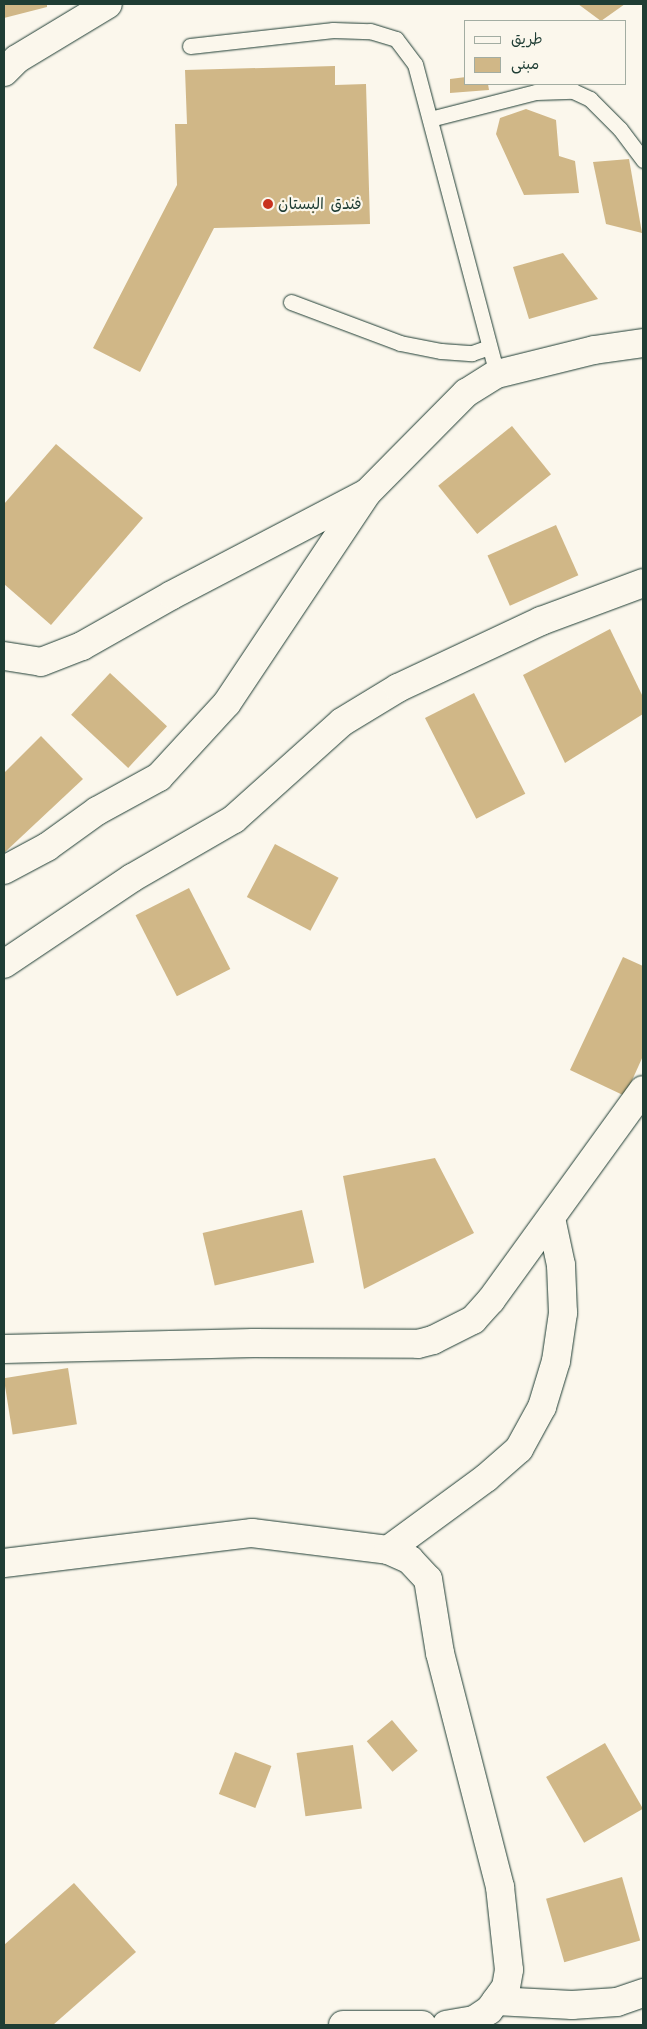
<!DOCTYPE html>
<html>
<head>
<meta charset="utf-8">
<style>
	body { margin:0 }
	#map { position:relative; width:647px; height:2029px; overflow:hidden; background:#fbf7ec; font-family:"Architects Daughter","Playpen Sans Arabic",sans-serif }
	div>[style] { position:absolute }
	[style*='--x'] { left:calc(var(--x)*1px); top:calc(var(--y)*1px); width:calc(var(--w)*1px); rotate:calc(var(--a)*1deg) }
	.building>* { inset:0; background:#d0b787; transform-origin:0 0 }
	.roads { filter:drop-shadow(0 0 1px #1f3d34) drop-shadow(0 0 1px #1f3d34) }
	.service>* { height:15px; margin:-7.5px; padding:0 7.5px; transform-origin:7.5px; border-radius:7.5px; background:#fbf7ec }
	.minor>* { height:28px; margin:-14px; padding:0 14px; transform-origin:14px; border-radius:14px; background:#fbf7ec }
	.tertiary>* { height:28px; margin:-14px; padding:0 14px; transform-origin:14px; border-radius:14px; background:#fbf7ec }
	.dots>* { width:14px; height:14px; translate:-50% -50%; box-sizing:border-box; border:2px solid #fbf7ec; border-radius:50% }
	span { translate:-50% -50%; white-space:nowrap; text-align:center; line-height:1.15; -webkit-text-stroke:4.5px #fbf7ec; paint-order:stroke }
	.poi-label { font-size:16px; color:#1f3d34 }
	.left { translate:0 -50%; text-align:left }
	.frame { position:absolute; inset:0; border:5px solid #1f3d34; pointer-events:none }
	.legend { position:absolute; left:464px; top:20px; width:162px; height:65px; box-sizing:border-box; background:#fbf7ec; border:1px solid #a3ada2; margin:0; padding:6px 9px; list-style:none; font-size:15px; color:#1f3d34 }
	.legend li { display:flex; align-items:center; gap:10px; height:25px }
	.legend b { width:25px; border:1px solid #a3ada2 }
</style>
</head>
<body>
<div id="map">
	<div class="building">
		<div style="clip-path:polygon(4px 4px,47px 4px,47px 7px,4px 18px)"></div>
		<div style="clip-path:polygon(578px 4px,625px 4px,601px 21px)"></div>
		<div style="clip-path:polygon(335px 66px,335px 85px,366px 84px,370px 224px,214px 228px,140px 372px,93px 348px,177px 185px,175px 124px,187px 124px,185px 70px)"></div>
		<div style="clip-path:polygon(466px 77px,466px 84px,488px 84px,489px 90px,450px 93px,450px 79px)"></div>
		<div style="clip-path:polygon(526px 109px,556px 120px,559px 156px,575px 161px,579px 193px,524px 195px,496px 134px,500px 118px)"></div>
		<div style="clip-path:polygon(629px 159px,642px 233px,606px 224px,593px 162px)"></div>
		<div style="clip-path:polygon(563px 253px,598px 299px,529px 319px,513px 267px)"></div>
		<div style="left:512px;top:426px;width:62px;height:95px;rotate:51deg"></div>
		<div style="clip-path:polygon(56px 444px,143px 518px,51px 625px,4px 584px,4px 504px)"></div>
		<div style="left:556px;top:525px;width:55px;height:75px;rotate:66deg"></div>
		<div style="clip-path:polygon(610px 629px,643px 697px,643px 714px,565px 763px,523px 675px)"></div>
		<div style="left:110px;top:673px;width:78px;height:57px;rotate:43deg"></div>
		<div style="left:474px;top:693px;width:113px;height:55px;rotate:63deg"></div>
		<div style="clip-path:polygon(41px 736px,83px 779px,4px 853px,4px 773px)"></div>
		<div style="left:275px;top:844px;width:72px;height:60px;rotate:28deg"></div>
		<div style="left:189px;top:888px;width:91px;height:60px;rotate:63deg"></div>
		<div style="clip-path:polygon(623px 957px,643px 966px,643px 1056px,625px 1096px,570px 1070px)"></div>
		<div style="clip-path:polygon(435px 1158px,474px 1233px,364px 1289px,343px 1176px)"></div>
		<div style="left:302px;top:1210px;width:54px;height:102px;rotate:77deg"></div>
		<div style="left:68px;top:1368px;width:57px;height:65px;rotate:81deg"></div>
		<div style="left:392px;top:1720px;width:40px;height:33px;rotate:50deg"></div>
		<div style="left:605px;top:1743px;width:76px;height:68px;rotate:60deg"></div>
		<div style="left:353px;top:1745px;width:64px;height:57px;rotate:82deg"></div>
		<div style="left:235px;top:1752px;width:39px;height:45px;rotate:21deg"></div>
		<div style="left:622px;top:1877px;width:66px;height:79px;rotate:74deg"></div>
		<div style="clip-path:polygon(74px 1883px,136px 1952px,53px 2025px,4px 2025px,4px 1945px)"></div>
	</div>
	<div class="roads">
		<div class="service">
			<div style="--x:190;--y:46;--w:144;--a:-6.4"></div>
			<div style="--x:333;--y:30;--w:37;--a:2"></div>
			<div style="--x:370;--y:31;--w:27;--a:17"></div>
			<div style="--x:396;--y:39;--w:31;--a:53"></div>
			<div style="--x:415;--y:64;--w:321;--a:75.2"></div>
			<div style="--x:430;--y:119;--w:109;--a:-14.3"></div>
			<div style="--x:536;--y:92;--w:37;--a:-2"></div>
			<div style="--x:573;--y:91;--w:19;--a:25"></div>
			<div style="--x:590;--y:99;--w:42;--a:45"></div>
			<div style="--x:620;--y:129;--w:39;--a:53"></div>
			<div style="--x:291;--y:302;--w:116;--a:20.6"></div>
			<div style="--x:400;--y:343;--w:42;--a:11"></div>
			<div style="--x:441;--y:351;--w:31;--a:4"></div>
			<div style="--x:472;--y:353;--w:18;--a:-19"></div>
		</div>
		<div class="minor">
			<div style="--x:4;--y:72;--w:18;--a:-45"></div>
			<div style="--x:17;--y:59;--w:106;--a:-31.1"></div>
			<div style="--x:4;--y:656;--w:37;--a:9"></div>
			<div style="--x:41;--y:662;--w:44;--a:-21.3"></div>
			<div style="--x:82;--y:646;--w:103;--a:-29.5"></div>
			<div style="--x:172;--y:595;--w:218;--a:-27.6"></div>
			<div style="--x:4;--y:870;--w:49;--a:-28.1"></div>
			<div style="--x:47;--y:847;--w:62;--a:-35.8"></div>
			<div style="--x:97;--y:811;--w:71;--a:-28.7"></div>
			<div style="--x:159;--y:777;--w:100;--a:-47.4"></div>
			<div style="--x:227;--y:703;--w:252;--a:-56.3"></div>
			<div style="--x:367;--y:493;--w:141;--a:-45.3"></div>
			<div style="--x:466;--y:393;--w:36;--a:-32"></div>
			<div style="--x:497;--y:374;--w:100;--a:-13.9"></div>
			<div style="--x:594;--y:350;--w:49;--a:-8.1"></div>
			<div style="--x:4;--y:1349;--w:249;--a:-1.4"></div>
			<div style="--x:253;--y:1343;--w:165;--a:0.3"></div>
			<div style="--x:418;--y:1344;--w:16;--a:-15"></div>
			<div style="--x:433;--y:1340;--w:45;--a:-26.6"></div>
			<div style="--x:473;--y:1320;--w:27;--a:-48"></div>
			<div style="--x:491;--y:1300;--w:259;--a:-54.1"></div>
			<div style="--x:388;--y:1550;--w:122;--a:-36.3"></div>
			<div style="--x:486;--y:1478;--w:44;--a:-41.3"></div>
			<div style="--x:519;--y:1449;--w:48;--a:-61.3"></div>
			<div style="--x:542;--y:1407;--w:48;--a:-73.1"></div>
			<div style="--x:556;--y:1361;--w:49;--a:-81.7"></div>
			<div style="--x:563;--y:1313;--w:48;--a:-92.4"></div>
			<div style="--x:561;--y:1265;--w:48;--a:-102"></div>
			<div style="--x:4;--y:1563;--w:250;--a:-6.9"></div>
			<div style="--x:252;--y:1533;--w:137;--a:7.1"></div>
			<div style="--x:388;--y:1550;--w:24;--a:24"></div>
			<div style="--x:410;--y:1560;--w:26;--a:47"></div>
			<div style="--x:428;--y:1579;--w:75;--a:80.8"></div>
			<div style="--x:440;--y:1653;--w:242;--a:75.6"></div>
			<div style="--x:500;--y:1887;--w:83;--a:83.8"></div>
			<div style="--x:509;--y:1970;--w:17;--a:100"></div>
			<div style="--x:506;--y:1987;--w:29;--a:126"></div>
			<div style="--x:489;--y:2010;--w:18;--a:146"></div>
			<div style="--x:474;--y:2020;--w:28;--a:170"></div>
			<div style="--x:496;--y:2001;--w:76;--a:3"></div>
			<div style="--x:572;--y:2005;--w:45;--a:-3.8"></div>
			<div style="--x:617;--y:2002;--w:28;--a:-19"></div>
			<div style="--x:343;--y:2025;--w:79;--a:0"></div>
		</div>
		<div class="tertiary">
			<div style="--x:4;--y:964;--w:154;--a:-33.9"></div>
			<div style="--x:132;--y:878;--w:118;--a:-30"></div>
			<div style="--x:234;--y:819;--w:145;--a:-41.9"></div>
			<div style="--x:342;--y:722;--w:66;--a:-31.3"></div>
			<div style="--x:398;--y:688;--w:158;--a:-25.1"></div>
			<div style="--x:541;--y:621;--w:109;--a:-20.4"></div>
		</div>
	</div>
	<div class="dots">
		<div style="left:268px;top:204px;background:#c8321e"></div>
	</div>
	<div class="poi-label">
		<span class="left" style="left:278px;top:204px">فندق البستان</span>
	</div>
	<div class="frame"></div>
	<ul class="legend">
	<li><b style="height:6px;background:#fbf7ec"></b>طريق</li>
	<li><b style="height:14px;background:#d0b787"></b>مبنى</li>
	</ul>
</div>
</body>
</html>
